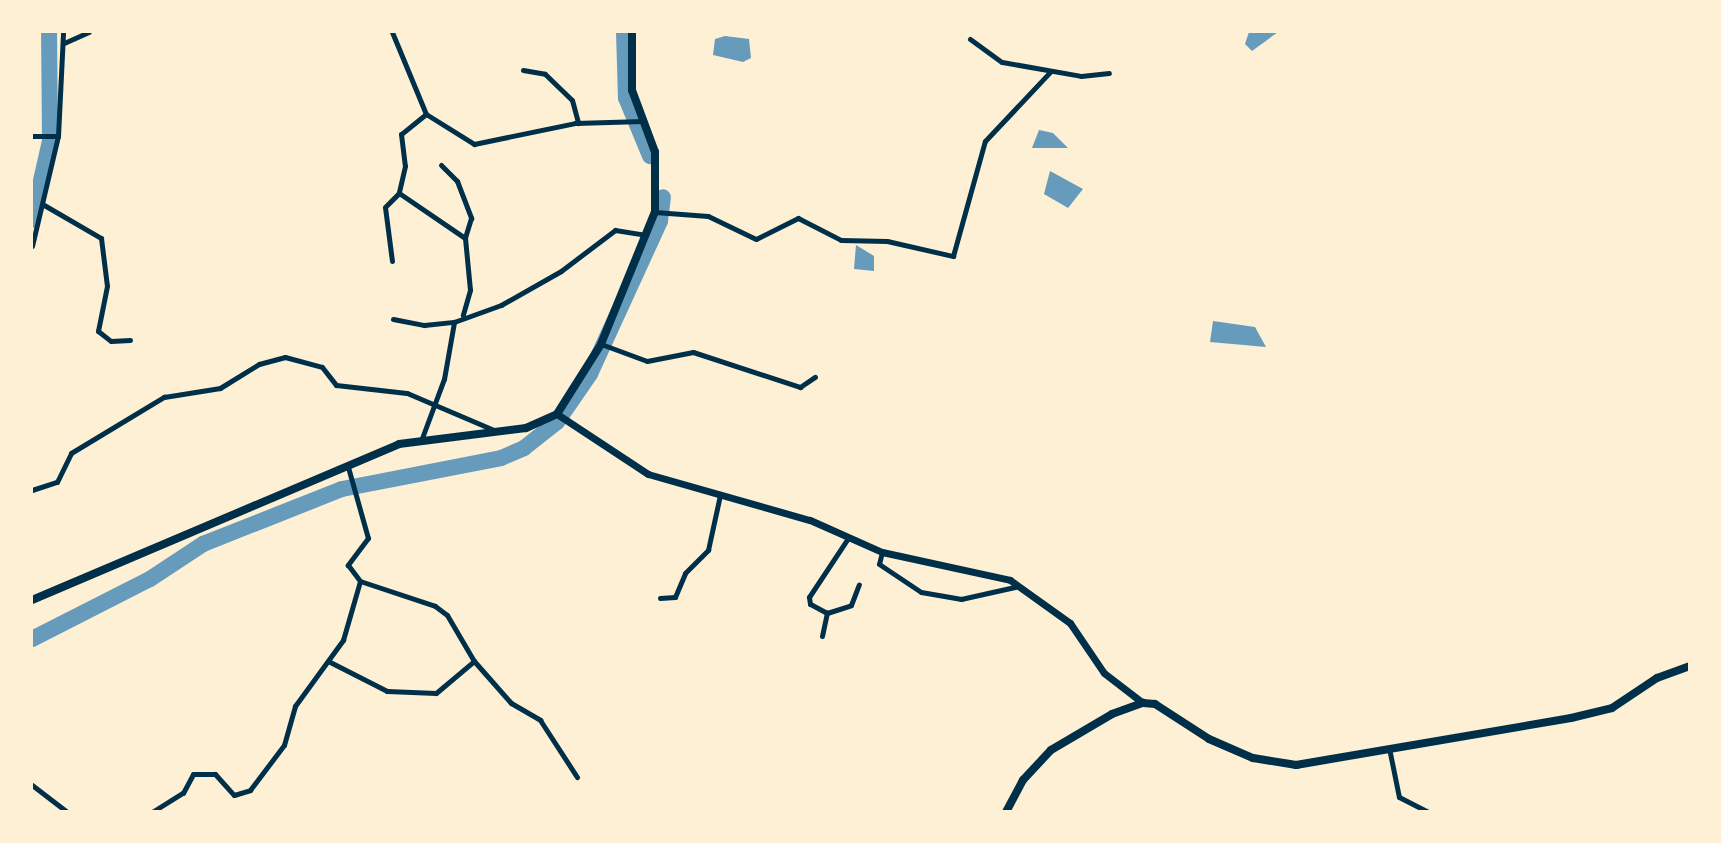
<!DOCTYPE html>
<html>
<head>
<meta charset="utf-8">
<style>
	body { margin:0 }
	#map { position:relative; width:1721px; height:843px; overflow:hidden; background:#fdf0d5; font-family:Cabin,sans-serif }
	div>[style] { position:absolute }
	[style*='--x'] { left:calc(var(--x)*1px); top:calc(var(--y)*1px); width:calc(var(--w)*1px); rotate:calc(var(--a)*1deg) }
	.water>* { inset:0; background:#669bbc }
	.river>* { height:16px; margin:-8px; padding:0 8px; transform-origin:8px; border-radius:8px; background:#669bbc }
	.minor>* { height:5px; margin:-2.5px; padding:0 2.5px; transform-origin:2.5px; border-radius:2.5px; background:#003049 }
	.tertiary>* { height:7px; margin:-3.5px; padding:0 3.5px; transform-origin:3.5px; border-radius:3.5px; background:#003049 }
	.primary>* { height:8px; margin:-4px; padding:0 4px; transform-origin:4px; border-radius:4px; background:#003049 }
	span { translate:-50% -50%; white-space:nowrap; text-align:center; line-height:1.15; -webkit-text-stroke:6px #fdf0d5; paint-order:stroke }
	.frame { position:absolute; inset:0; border:33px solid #fdf0d5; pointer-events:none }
</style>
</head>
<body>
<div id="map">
	<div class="water">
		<div style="clip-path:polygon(1249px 32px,1278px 32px,1252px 51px,1245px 44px)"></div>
		<div style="clip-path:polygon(725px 36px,749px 39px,751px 58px,743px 62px,713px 55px,715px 39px)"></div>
		<div style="clip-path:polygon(1039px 130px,1053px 133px,1068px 148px,1032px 148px)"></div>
		<div style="clip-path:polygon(1050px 171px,1083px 189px,1068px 208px,1044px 194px)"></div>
		<div style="clip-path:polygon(856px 245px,874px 256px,874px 271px,854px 269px)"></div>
		<div style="clip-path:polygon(1213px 321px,1255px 327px,1266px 347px,1210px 342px)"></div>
	</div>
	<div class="river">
		<div style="--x:624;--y:32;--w:66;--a:88.3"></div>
		<div style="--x:626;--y:98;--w:63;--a:67.5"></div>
		<div style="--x:32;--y:220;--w:81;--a:-77.2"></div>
		<div style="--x:50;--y:141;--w:109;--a:-90.5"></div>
		<div style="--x:32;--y:639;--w:132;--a:-27"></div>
		<div style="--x:150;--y:579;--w:64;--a:-33.4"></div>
		<div style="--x:203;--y:544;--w:149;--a:-21.6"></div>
		<div style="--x:342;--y:489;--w:162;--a:-11"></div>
		<div style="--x:501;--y:458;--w:25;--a:-23"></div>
		<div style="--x:524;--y:448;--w:42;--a:-38.2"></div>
		<div style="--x:557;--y:422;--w:58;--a:-55.5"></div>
		<div style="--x:590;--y:374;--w:168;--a:-65.4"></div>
		<div style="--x:660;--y:221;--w:24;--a:-83"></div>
	</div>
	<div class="minor">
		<div style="--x:392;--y:32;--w:89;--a:67.5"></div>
		<div style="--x:426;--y:114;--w:57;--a:32"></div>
		<div style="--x:474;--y:144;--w:103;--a:-11.7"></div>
		<div style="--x:575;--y:123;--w:68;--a:-1.7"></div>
		<div style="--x:970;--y:39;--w:39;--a:36"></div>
		<div style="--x:1002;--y:62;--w:80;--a:10"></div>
		<div style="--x:1081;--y:76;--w:28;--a:-6"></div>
		<div style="--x:64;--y:43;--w:27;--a:-24"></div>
		<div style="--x:523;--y:70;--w:22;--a:10"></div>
		<div style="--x:545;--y:74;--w:37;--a:44"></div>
		<div style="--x:572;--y:100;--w:24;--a:75"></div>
		<div style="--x:426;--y:114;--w:32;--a:141"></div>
		<div style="--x:401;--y:134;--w:32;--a:83"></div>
		<div style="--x:405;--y:166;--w:28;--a:103"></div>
		<div style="--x:399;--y:193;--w:80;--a:34.3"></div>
		<div style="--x:465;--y:238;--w:52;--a:84.5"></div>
		<div style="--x:470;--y:290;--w:26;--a:106"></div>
		<div style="--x:32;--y:136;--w:26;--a:0"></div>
		<div style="--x:441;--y:165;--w:23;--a:45"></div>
		<div style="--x:457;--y:181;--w:40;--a:69"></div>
		<div style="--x:471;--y:218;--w:21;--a:107"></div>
		<div style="--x:44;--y:205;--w:66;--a:30.1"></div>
		<div style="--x:101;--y:238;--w:48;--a:82.9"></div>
		<div style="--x:107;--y:286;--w:46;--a:101.3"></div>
		<div style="--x:98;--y:331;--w:16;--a:38"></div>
		<div style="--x:111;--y:341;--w:19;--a:-3"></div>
		<div style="--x:655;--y:212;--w:53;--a:4.3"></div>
		<div style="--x:708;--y:216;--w:53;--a:25.6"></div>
		<div style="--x:756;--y:239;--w:47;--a:-26.6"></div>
		<div style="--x:798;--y:218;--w:48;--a:27.1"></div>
		<div style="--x:841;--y:240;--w:46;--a:1.2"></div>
		<div style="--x:887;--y:241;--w:68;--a:12.8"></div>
		<div style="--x:953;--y:256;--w:119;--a:-74.5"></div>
		<div style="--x:985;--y:141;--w:96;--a:-46.7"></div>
		<div style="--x:32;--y:246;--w:113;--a:-76.7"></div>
		<div style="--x:58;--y:136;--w:104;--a:-87.2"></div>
		<div style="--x:392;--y:261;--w:54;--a:-97.4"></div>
		<div style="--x:385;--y:207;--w:20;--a:-45"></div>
		<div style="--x:393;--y:319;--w:32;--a:11"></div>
		<div style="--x:424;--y:325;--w:30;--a:-6"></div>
		<div style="--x:601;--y:344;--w:49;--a:20.3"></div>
		<div style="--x:647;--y:361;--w:47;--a:-11.1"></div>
		<div style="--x:693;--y:352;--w:113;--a:18.1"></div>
		<div style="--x:800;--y:387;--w:18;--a:-34"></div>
		<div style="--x:422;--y:438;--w:63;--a:-69.6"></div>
		<div style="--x:444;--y:379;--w:58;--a:-80"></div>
		<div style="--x:454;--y:322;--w:50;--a:-19.9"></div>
		<div style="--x:501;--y:305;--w:69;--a:-29.5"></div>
		<div style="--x:561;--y:271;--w:68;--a:-37.2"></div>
		<div style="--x:615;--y:230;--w:31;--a:9"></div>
		<div style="--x:348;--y:467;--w:74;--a:74.3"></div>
		<div style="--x:368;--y:538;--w:34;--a:127"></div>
		<div style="--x:348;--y:565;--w:20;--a:53"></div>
		<div style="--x:360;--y:581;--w:79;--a:18.4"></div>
		<div style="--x:435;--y:606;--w:15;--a:37"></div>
		<div style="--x:447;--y:615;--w:53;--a:59.6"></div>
		<div style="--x:474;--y:661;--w:56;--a:48.6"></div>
		<div style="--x:511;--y:703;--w:34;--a:30"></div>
		<div style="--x:540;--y:720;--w:68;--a:57"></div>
		<div style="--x:32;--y:490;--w:26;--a:-18"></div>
		<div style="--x:57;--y:482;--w:32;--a:-64"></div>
		<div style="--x:71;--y:453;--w:109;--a:-31.1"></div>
		<div style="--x:164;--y:397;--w:57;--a:-9.1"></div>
		<div style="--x:220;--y:388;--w:46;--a:-31.6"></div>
		<div style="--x:259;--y:364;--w:27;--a:-15"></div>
		<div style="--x:285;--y:357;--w:38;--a:15"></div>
		<div style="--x:322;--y:367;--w:23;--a:52"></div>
		<div style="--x:336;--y:385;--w:71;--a:6.4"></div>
		<div style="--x:407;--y:393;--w:97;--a:23.1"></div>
		<div style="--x:882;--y:552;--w:12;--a:104"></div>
		<div style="--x:879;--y:564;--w:50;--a:33.7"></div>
		<div style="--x:921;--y:592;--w:41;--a:9.9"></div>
		<div style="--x:961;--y:599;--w:59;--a:-12.6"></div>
		<div style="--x:660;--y:598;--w:15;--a:-4"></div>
		<div style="--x:675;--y:597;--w:26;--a:-67"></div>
		<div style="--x:685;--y:573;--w:33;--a:-45"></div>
		<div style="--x:708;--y:550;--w:56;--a:-77.7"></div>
		<div style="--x:827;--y:613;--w:25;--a:-18"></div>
		<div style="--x:851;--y:605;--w:22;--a:-69"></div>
		<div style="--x:822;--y:636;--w:24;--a:-78"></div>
		<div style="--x:827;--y:613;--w:19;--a:-152"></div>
		<div style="--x:810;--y:604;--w:7;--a:-98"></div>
		<div style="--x:809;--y:597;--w:71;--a:-56.5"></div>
		<div style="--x:330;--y:662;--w:64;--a:27"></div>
		<div style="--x:387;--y:691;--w:49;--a:2.3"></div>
		<div style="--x:436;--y:693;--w:50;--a:-40.1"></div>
		<div style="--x:1389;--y:748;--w:50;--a:78.5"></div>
		<div style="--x:1399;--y:797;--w:34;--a:27"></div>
		<div style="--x:32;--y:785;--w:44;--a:37.6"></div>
		<div style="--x:152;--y:812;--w:36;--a:-32"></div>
		<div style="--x:183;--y:793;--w:21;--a:-62"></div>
		<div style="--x:193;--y:774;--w:22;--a:0"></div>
		<div style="--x:215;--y:774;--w:28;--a:48"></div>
		<div style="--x:234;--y:795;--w:17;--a:-17"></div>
		<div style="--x:250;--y:790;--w:56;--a:-52.9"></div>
		<div style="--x:284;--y:745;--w:41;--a:-74.2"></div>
		<div style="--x:295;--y:706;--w:82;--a:-54"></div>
		<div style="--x:343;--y:640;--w:61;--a:-73.9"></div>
	</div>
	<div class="tertiary">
		<div style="--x:557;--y:414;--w:109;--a:33.4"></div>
		<div style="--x:648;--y:474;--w:168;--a:15.9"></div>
		<div style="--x:810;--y:520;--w:79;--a:24"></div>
		<div style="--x:882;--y:552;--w:131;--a:12.3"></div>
		<div style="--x:1010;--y:580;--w:74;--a:35.6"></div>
		<div style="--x:1070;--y:623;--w:60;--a:55.8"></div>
		<div style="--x:1104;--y:673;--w:49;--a:37.6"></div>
	</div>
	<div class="primary">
		<div style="--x:32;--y:600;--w:399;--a:-23"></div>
		<div style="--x:399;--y:444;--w:128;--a:-7.2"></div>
		<div style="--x:526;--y:428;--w:34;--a:-24"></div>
		<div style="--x:557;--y:414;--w:83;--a:-57.8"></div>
		<div style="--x:601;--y:344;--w:143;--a:-67.8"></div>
		<div style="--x:655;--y:212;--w:60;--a:-90"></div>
		<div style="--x:655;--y:152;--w:66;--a:-110.4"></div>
		<div style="--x:632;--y:90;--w:58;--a:-90"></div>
		<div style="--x:1006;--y:812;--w:36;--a:-62"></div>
		<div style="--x:1023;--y:780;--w:41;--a:-47"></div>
		<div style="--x:1051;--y:750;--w:71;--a:-30.5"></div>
		<div style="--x:1112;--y:714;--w:33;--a:-20"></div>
		<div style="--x:1143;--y:703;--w:12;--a:5"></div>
		<div style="--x:1155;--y:704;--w:64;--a:32.9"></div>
		<div style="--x:1209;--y:739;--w:48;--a:23.4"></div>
		<div style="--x:1253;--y:758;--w:44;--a:9.2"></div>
		<div style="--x:1296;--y:765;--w:279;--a:-9.7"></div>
		<div style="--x:1571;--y:718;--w:42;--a:-13.7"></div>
		<div style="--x:1612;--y:708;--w:54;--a:-33.7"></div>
		<div style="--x:1657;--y:678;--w:35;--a:-20"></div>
	</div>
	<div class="frame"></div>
</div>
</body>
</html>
